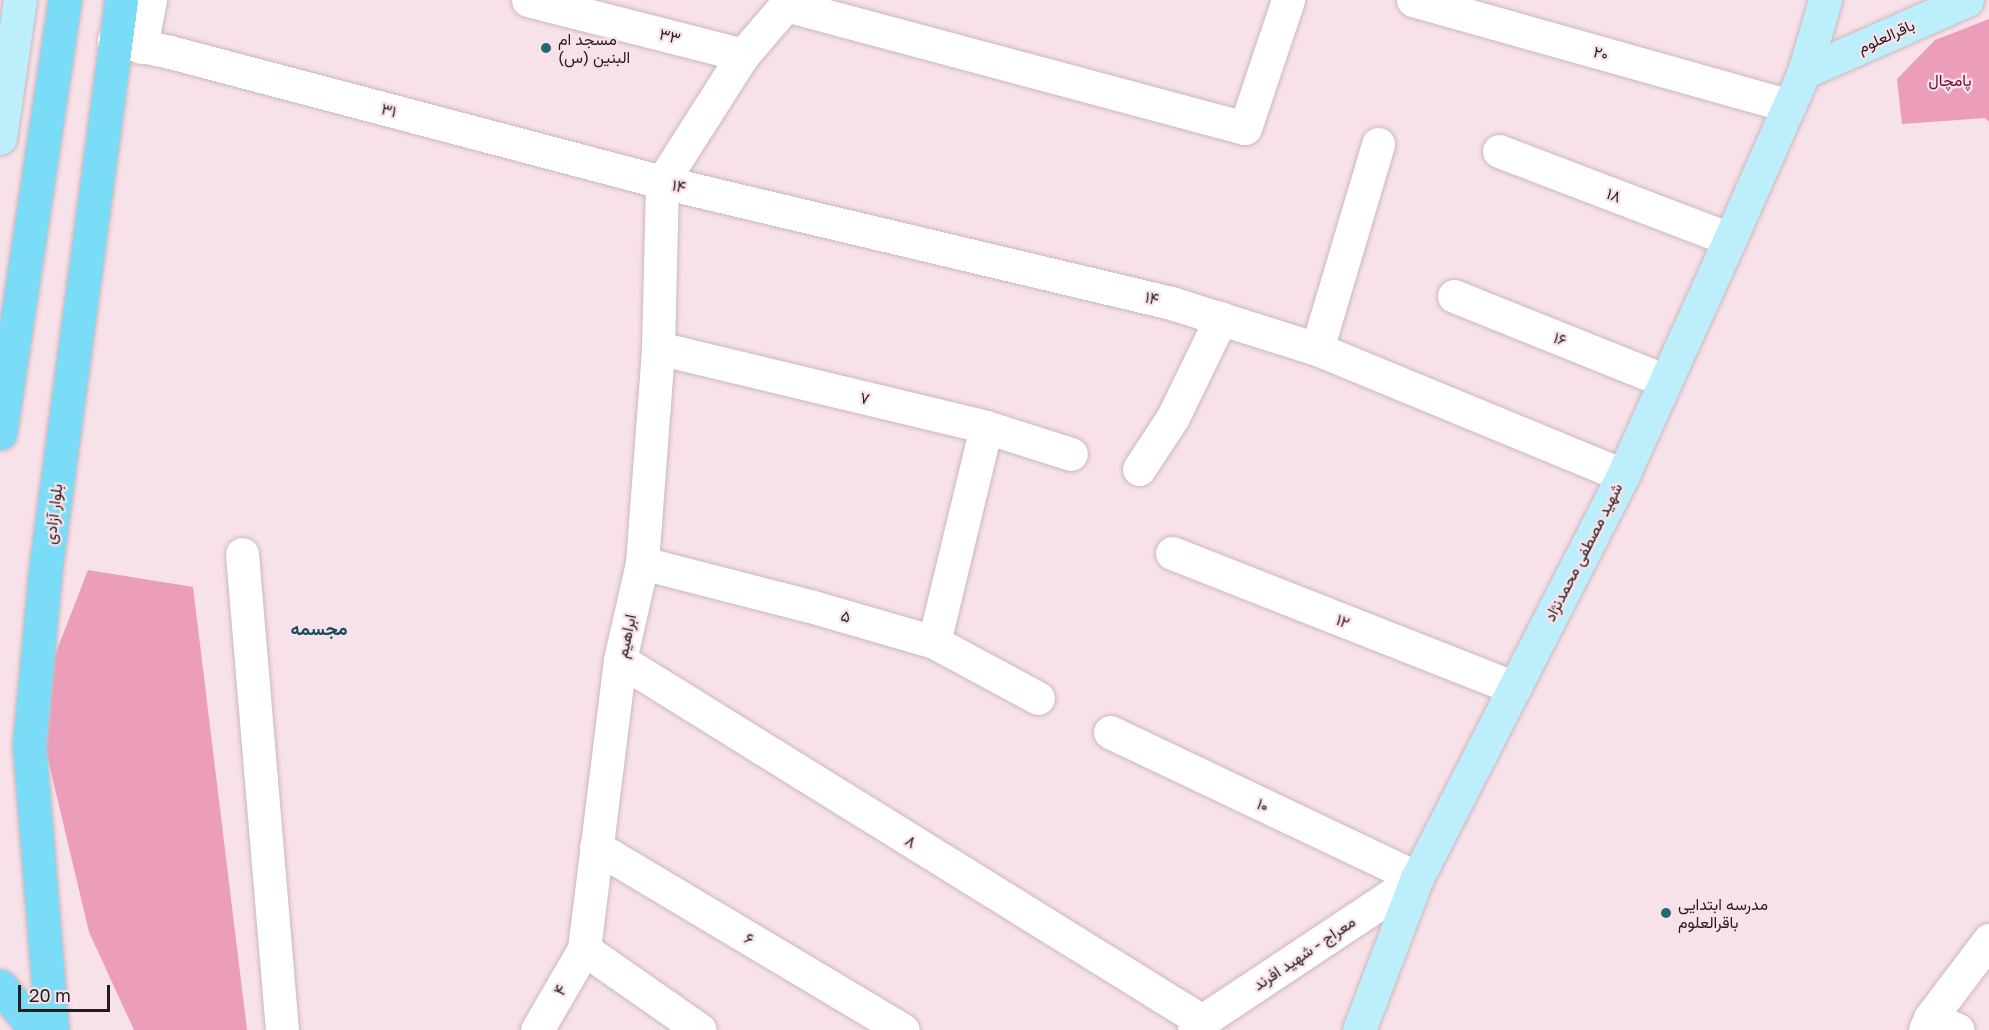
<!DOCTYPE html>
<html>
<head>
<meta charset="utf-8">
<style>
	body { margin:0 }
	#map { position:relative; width:1989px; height:1030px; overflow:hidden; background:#f8e2e9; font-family:"Golos Text",Vazirmatn,sans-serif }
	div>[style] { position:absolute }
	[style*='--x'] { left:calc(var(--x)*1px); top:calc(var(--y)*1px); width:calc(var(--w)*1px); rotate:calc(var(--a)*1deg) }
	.green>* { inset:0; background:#eb9db9 }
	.roads { filter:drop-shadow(0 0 2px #ccb7bd) drop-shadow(0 0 2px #ccb7bd) }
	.street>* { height:33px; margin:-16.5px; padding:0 16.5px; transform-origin:16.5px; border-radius:16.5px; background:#fff }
	.secondary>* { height:33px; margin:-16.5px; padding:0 16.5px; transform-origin:16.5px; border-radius:16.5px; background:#bdeefb }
	.primary>* { height:33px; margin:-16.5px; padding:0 16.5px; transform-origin:16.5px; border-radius:16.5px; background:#7bdcf7 }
	.dots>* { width:16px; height:16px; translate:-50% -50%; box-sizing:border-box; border:3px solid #f8e2e9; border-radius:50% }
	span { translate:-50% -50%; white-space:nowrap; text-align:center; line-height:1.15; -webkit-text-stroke:4.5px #f8e2e9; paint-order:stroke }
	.street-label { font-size:16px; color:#251d20 }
	.poi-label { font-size:16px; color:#251d20 }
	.left { translate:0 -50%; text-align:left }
	.park-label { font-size:16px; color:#6e073d }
	.neighbourhood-label { font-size:18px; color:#174b5b; font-weight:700 }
	.scale { position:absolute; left:18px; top:985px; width:92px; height:27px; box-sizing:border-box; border:3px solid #251d20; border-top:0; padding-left:8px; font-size:18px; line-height:21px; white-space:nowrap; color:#251d20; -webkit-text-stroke:4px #f8e2e9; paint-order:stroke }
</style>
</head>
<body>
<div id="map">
	<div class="green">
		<div style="clip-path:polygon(1989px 19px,1989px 122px,1985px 118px,1902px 124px,1897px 79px,1935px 40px)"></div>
		<div style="clip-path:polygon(88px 570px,193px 587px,247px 1030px,134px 1030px,89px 932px,46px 751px,55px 655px)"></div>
	</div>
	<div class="roads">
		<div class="street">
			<div style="--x:528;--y:0;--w:222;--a:14.3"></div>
			<div style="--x:1413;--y:0;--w:391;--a:15.7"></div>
			<div style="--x:786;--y:5;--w:475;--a:15"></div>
			<div style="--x:1245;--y:128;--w:135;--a:-71.4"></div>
			<div style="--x:114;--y:40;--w:57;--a:12.1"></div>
			<div style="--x:170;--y:52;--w:509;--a:14.8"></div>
			<div style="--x:662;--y:182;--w:523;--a:13.37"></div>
			<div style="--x:1171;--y:303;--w:153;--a:17.5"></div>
			<div style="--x:1317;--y:349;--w:331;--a:22.4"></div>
			<div style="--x:141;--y:47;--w:48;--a:-79.2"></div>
			<div style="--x:1499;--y:151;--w:247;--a:20.9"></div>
			<div style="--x:662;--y:182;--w:151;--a:-57.5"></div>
			<div style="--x:743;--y:55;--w:72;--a:-49.5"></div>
			<div style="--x:1454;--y:296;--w:227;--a:21.9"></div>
			<div style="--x:658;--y:348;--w:337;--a:13.5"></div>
			<div style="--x:986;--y:427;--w:89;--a:17.6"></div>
			<div style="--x:1317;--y:349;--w:214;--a:-73.4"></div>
			<div style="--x:1139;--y:469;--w:62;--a:-56.8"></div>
			<div style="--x:1173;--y:417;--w:110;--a:-64.1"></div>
			<div style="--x:1172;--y:553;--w:368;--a:21.5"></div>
			<div style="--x:242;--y:554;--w:478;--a:85.2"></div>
			<div style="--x:642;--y:563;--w:173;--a:14.4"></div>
			<div style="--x:810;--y:606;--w:129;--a:16.2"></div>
			<div style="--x:934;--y:642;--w:118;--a:28.3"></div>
			<div style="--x:934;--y:642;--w:221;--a:-76.4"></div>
			<div style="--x:620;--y:660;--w:685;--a:31.81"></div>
			<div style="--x:1110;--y:732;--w:340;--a:25.4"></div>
			<div style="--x:596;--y:847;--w:357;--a:30.8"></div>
			<div style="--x:584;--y:949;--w:141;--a:34.9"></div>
			<div style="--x:1930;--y:1018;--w:30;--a:23"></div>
			<div style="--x:537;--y:1030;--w:94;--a:-59.9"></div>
			<div style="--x:584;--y:949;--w:291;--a:-82.9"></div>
			<div style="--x:620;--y:660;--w:99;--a:-77.2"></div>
			<div style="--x:642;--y:563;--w:216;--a:-85.7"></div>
			<div style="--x:658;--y:348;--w:166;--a:-88.6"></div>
			<div style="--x:1194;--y:1030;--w:12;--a:-48"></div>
			<div style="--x:1202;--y:1021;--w:258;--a:-33.6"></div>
			<div style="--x:1925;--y:1030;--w:13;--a:-67"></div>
			<div style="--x:1930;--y:1018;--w:98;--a:-52.9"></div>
		</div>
		<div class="secondary">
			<div style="--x:1804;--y:72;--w:178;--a:-23.8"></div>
			<div style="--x:0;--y:138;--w:139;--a:-81.8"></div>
			<div style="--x:1359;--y:1030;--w:163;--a:-69.1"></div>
			<div style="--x:1417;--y:878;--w:453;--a:-62.9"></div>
			<div style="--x:1623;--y:475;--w:259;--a:-65.6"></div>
			<div style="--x:1730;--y:239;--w:183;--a:-66.1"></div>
			<div style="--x:1804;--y:72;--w:75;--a:-73.7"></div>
		</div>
		<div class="primary">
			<div style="--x:0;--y:433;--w:438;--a:-81.5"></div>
			<div style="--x:0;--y:986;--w:57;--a:50.7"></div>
			<div style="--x:52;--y:1030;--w:285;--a:-94.6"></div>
			<div style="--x:29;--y:746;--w:174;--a:-84.7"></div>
			<div style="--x:45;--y:573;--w:578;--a:-82.44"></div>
		</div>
	</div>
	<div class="dots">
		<div style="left:546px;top:48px;background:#25667a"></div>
		<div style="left:1666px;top:913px;background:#25667a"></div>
	</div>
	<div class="street-label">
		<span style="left:670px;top:36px;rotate:14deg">۳۳</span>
		<span style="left:1886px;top:36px;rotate:-24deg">باقرالعلوم</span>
		<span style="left:1601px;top:53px;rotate:16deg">۲۰</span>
		<span style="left:389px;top:110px;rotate:15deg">۳۱</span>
		<span style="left:679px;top:186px;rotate:13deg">۱۴</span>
		<span style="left:1614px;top:195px;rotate:21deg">۱۸</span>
		<span style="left:1152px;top:298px;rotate:13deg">۱۴</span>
		<span style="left:1560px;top:339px;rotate:22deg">۱۶</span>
		<span style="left:865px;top:398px;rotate:13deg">۷</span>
		<span style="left:53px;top:514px;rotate:-83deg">بلوار آزادی</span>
		<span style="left:1583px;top:552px;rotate:-63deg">شهید مصطفی محمدنژاد</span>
		<span style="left:846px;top:616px;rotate:16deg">۵</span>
		<span style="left:1343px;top:621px;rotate:22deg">۱۲</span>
		<span style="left:626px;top:636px;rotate:-78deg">ابراهیم</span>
		<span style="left:1263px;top:805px;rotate:25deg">۱۰</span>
		<span style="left:911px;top:841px;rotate:32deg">۸</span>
		<span style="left:749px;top:939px;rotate:31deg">۶</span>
		<span style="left:1304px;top:953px;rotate:-34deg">معراج - شهید افرند</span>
		<span style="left:560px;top:990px;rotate:-60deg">۴</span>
	</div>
	<div class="poi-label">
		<span class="left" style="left:558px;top:48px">مسجد ام<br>البنین (س)</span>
		<span class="left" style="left:1678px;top:913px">مدرسه ابتدایی<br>باقرالعلوم</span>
	</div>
	<div class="park-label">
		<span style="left:1950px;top:80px">پامچال</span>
	</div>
	<div class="neighbourhood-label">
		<span style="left:319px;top:628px">مجسمه</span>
	</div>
	<div class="scale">20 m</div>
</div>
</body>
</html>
